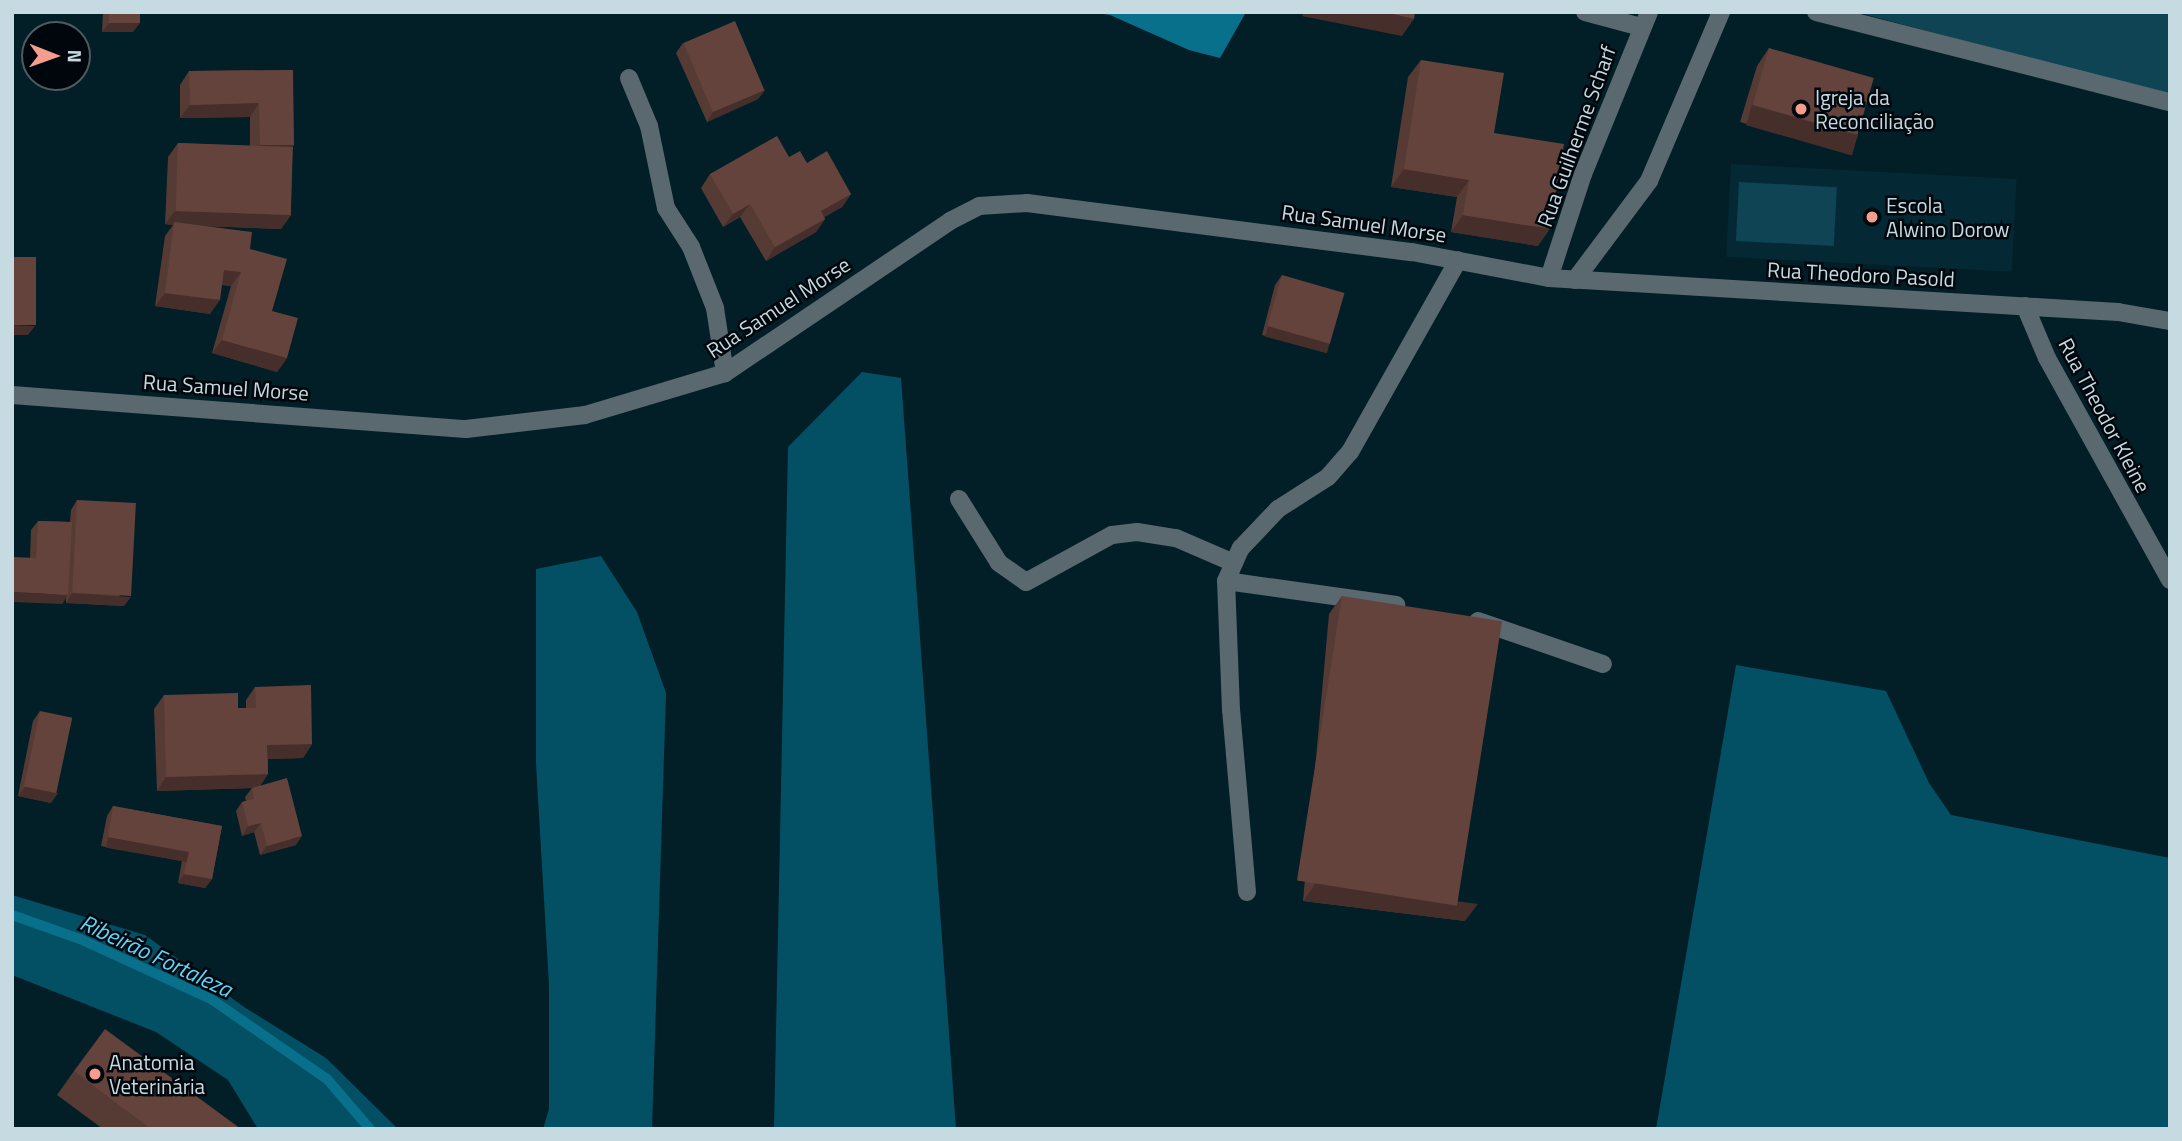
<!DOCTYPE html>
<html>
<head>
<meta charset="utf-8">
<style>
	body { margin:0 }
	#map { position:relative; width:2182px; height:1141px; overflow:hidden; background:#021e27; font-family:"Titillium Web",sans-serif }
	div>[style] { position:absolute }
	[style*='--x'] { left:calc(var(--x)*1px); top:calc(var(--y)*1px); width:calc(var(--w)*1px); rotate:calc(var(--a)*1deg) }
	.built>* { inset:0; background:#042934; transform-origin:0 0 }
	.green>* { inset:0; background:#0f4454; transform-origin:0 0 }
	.forest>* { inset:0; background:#035064 }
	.water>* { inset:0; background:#09708b }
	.stream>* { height:10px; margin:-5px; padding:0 5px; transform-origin:5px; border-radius:5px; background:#09708b }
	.minor>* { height:18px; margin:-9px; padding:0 9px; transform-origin:9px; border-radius:9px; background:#59696f }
	.wall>* { inset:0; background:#563a34 }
	.shaded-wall>* { inset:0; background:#462f2b; transform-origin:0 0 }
	.building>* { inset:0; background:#64433d; transform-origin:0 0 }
	.dots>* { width:19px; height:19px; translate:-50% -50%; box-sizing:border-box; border:4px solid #00070c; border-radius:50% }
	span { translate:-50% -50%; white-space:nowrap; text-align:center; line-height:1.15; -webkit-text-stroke:5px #00070c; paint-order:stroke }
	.poi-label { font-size:21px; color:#c6dae1 }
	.left { translate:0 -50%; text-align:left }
	.street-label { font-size:21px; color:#c6dae1 }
	.water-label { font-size:23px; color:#5bd7fe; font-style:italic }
	.frame { position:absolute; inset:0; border:14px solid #c6dae1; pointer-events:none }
	.north { position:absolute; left:21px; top:21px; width:70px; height:70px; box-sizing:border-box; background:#00070c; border:2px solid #4f5b61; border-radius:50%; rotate:91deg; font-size:19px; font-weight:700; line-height:28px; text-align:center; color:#c6dae1 }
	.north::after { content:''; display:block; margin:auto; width:24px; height:32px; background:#f59d8e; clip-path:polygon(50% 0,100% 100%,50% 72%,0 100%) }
</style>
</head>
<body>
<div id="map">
	<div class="built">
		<div style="left:1731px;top:164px;width:286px;height:93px;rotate:3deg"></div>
	</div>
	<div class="green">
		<div style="clip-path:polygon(1856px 12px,2170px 12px,2170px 96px)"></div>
		<div style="left:1739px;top:182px;width:98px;height:59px;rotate:3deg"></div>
	</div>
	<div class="forest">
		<div style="clip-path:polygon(862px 372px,901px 378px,956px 1129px,774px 1129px,788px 447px)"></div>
		<div style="clip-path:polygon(601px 556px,637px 612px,666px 693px,652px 1129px,543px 1129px,549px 1109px,549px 985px,536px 764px,536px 569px)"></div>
		<div style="clip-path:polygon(1736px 665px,1886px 691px,1929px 783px,1951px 815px,2170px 858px,2170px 1129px,1656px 1129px)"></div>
		<div style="clip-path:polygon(12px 895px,145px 935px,244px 1007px,326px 1058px,398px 1129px,258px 1129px,228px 1080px,156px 1032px,12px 975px)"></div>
	</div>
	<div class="water">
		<div style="clip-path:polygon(1091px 12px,1246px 12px,1220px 58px,1189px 50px,1110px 15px)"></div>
	</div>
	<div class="stream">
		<div style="--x:12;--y:915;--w:72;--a:19.4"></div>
		<div style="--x:80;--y:939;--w:144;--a:24.6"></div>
		<div style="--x:211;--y:999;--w:141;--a:34.6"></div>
		<div style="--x:327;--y:1079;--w:66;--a:49.3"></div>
	</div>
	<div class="minor">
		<div style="--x:1585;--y:12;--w:58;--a:15"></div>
		<div style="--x:1816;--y:12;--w:365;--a:14.3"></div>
		<div style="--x:629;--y:78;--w:52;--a:67.4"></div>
		<div style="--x:649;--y:126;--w:84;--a:78.3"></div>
		<div style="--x:666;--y:208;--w:46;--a:57.3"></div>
		<div style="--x:691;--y:247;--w:66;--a:68.5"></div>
		<div style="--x:715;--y:308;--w:66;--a:81.3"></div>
		<div style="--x:1549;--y:278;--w:109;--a:-71.9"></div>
		<div style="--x:1583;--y:174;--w:175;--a:-67.8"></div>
		<div style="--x:1575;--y:280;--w:124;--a:-53.2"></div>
		<div style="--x:1649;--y:181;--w:184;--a:-66.9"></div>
		<div style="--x:2025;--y:306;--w:56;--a:67.1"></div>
		<div style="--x:2047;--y:358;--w:254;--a:61"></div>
		<div style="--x:12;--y:395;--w:455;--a:4.3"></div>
		<div style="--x:466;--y:429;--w:120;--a:-6.7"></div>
		<div style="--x:585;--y:415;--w:146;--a:-16.7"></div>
		<div style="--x:725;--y:373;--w:272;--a:-34"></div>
		<div style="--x:950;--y:221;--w:33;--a:-27"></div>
		<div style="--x:979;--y:206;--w:48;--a:-3.6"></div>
		<div style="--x:1027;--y:203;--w:388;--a:7.3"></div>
		<div style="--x:1412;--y:252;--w:139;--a:10.7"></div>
		<div style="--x:1549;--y:278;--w:570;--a:3.42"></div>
		<div style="--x:2118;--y:312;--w:53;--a:9.8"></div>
		<div style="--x:959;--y:499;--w:75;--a:58"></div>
		<div style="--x:999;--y:563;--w:33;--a:35"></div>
		<div style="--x:1026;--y:582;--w:98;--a:-28.7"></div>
		<div style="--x:1112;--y:535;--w:25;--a:-7"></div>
		<div style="--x:1137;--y:532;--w:39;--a:9"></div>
		<div style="--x:1176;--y:538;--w:63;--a:23.3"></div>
		<div style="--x:1226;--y:581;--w:172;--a:8"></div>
		<div style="--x:1478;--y:621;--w:132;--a:19"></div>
		<div style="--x:1247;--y:892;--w:183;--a:-95"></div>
		<div style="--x:1231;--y:710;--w:129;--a:-92.2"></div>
		<div style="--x:1226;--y:581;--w:36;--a:-66"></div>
		<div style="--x:1241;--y:548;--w:54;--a:-46.5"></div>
		<div style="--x:1278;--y:509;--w:59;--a:-32.6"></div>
		<div style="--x:1328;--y:477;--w:33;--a:-49"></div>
		<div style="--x:1350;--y:452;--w:220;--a:-60.6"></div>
	</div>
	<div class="wall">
		<div style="clip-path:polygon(103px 12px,140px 12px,133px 32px,102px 32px)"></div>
		<div style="clip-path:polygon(683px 43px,765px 90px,758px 99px,707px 122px,676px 53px)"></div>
		<div style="clip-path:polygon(1769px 48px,1858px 136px,1846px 153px,1740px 122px,1757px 66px)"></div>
		<div style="clip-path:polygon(1421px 60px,1494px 133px,1538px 246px,1451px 232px,1457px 197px,1391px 187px,1408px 77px)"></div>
		<div style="clip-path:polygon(293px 70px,291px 215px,281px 229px,200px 226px,250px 249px,272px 311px,287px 358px,277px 372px,212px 353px,231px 286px,222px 285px,210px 314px,155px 306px,165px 236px,173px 225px,165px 224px,168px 157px,178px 143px,250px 146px,250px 117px,180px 118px,180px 85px,189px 71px)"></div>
		<div style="clip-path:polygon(789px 157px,807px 163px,851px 194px,842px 207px,824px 217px,825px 219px,816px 232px,766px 261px,740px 217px,723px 227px,701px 188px,710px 174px)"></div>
		<div style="clip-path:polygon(1282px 275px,1330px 343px,1324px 352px,1262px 335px,1275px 285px)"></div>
		<div style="clip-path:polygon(77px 500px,124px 606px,66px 603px,66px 597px,62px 604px,30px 558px,31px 530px,38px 521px,70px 522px,71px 510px)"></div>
		<div style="clip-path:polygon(1342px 596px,1465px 921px,1303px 901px,1329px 614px)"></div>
		<div style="clip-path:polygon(255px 687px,312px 744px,303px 758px,268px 759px,268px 774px,260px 786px,296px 845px,260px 855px,254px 832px,242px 836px,236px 811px,242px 802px,246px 801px,245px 797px,252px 788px,157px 791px,154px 709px,164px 695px,238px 708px,246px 708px,246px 700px)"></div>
		<div style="clip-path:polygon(40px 711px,51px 803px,18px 796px,33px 721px)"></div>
		<div style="clip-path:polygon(113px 806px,222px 826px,212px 879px,205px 888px,178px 883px,182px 861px,101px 846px,107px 816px)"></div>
		<div style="clip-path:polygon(74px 1071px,241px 1129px,103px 1129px,57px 1095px)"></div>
	</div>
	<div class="shaded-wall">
		<div style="clip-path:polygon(1304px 12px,1383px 12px,1414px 19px,1402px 36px,1302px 16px)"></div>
		<div style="clip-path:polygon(109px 23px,140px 23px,133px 32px,102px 32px)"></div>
		<div style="clip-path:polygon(765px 90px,758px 99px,707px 122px,713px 112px)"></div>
		<div style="clip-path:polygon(259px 103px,250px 117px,180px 118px,190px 105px)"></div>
		<div style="left:1752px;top:105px;width:110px;height:21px;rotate:16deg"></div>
		<div style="clip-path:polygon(260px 145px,294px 145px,284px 159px,251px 159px)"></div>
		<div style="clip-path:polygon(1404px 169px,1469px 180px,1457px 197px,1391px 187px)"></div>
		<div style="clip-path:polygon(851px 194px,842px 207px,811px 225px,821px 211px)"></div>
		<div style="clip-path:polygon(750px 204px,740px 217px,723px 227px,733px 214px)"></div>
		<div style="clip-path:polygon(175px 211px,291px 215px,281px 229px,174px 225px,174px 222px,173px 225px,165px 224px)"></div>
		<div style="clip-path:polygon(1463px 215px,1550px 229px,1538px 246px,1451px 232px)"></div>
		<div style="clip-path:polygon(825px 219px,816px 232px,766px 261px,775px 247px)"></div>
		<div style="clip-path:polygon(224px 270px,241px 272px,231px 286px,214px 284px)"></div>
		<div style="clip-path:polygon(165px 293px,220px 300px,210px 314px,155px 306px)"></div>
		<div style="clip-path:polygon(12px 325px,35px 326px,28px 335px,12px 335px)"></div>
		<div style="left:1268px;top:326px;width:64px;height:11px;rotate:15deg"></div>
		<div style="clip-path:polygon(222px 340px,287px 358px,277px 372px,212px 353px)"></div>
		<div style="clip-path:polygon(12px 592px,68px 595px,62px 604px,12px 602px)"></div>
		<div style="clip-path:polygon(72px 593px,131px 597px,124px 606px,66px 603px)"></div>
		<div style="clip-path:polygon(312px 744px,303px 758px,258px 759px,267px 745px)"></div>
		<div style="clip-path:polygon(268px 774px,258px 788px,157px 791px,166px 777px)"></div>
		<div style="clip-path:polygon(25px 787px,58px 793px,51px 803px,18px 796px)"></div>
		<div style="clip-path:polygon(261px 823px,254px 832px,242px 836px,248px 826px)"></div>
		<div style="clip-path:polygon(302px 836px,296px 845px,260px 855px,267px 846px)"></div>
		<div style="left:108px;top:837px;width:82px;height:11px;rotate:10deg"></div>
		<div style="clip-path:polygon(184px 874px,212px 879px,205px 888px,178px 883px)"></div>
		<div style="clip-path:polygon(1316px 883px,1478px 904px,1465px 921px,1303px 901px)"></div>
	</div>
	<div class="building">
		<div style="left:109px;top:12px;width:31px;height:11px"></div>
		<div style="clip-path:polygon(1383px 12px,1415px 12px,1414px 19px)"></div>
		<div style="left:735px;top:21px;width:75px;height:56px;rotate:67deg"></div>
		<div style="left:1769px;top:48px;width:109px;height:59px;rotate:16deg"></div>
		<div style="clip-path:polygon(1421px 60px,1504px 73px,1494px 133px,1564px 144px,1550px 229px,1463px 215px,1469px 180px,1404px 169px)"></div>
		<div style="clip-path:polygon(293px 70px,294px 145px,260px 145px,259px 103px,190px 105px,189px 71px)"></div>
		<div style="clip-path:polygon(777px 136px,789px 157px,800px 151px,807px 163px,827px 151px,851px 194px,821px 211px,825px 219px,775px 247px,750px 204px,733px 214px,710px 174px)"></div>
		<div style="left:178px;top:143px;width:115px;height:68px;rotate:2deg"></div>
		<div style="clip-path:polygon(174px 222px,252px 232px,250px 249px,287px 259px,272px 311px,298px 318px,287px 358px,222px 340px,241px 272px,224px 270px,220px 300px,165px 293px)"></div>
		<div style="left:12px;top:257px;width:24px;height:68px"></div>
		<div style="left:1282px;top:275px;width:65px;height:53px;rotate:16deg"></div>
		<div style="left:77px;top:500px;width:59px;height:93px;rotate:3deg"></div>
		<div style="clip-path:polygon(38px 521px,72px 522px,68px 595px,12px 592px,12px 557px,36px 558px)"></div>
		<div style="left:1342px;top:596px;width:162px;height:288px;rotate:9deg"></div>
		<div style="clip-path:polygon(311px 685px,312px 744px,267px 745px,268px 774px,166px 777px,164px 695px,238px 693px,238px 708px,256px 708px,255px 687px)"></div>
		<div style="left:40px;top:711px;width:33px;height:77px;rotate:12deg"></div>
		<div style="clip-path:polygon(287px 778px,302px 836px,267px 846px,261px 823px,248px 826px,242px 802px,254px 799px,252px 788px)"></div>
		<div style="clip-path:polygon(113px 806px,222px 826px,212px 879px,184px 874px,189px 852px,108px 837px)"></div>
		<div style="clip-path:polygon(105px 1029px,241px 1129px,151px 1129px,74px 1071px)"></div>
	</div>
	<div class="dots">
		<div style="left:1801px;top:109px;background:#f59d8e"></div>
		<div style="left:1872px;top:217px;background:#f59d8e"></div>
		<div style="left:95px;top:1074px;background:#f59d8e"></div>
	</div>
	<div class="poi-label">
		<span class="left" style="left:1815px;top:109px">Igreja da<br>Reconciliação</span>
		<span class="left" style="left:1886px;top:217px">Escola<br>Alwino Dorow</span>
		<span class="left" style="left:109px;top:1074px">Anatomia<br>Veterinária</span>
	</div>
	<div class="street-label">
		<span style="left:1576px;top:136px;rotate:-70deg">Rua Guilherme Scharf</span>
		<span style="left:1364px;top:223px;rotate:8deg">Rua Samuel Morse</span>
		<span style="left:1861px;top:274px;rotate:3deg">Rua Theodoro Pasold</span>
		<span style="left:778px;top:307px;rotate:-33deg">Rua Samuel Morse</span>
		<span style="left:226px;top:387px;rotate:4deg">Rua Samuel Morse</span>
		<span style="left:2105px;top:415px;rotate:62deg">Rua Theodor Kleine</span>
	</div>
	<div class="water-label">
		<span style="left:156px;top:956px;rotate:25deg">Ribeirão Fortaleza</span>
	</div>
	<div class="frame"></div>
	<div class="north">N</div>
</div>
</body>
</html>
